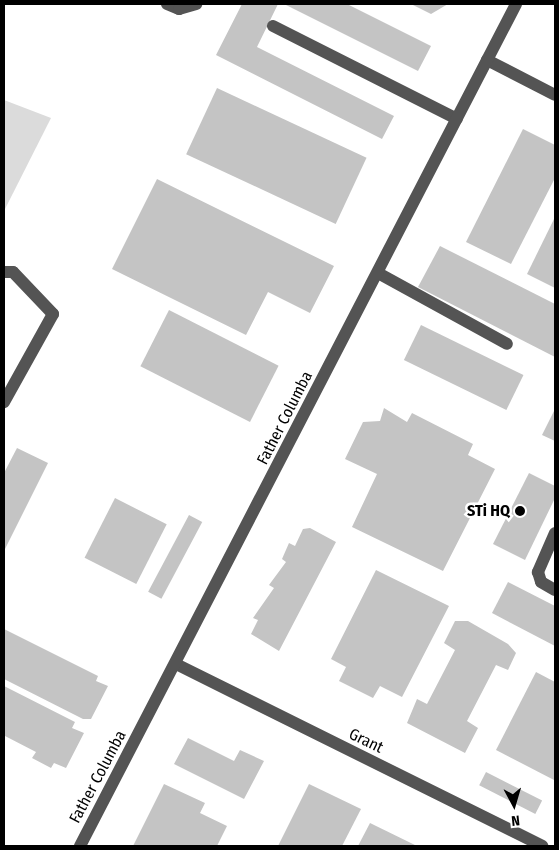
<!DOCTYPE html>
<html>
<head>
<meta charset="utf-8">
<style>
	body { margin:0 }
	#map { position:relative; width:559px; height:850px; overflow:hidden; background:#fff; font-family:"Fira Sans Condensed",sans-serif }
	div>[style] { position:absolute }
	[style*='--x'] { left:calc(var(--x)*1px); top:calc(var(--y)*1px); width:calc(var(--w)*1px); rotate:calc(var(--a)*1deg) }
	.green>* { inset:0; background:#dbdbdb }
	.building>* { inset:0; background:#c4c4c4; transform-origin:0 0 }
	.minor>* { height:12px; margin:-6px; padding:0 6px; transform-origin:6px; border-radius:6px; background:#545454 }
	.dots>* { width:14px; height:14px; translate:-50% -50%; box-sizing:border-box; border:2px solid #fff; border-radius:50% }
	span { translate:-50% -50%; white-space:nowrap; text-align:center; line-height:1.15; -webkit-text-stroke:5px #fff; paint-order:stroke }
	.street-label { font-size:16px; color:#000 }
	.poi-label { font-size:16px; color:#000; font-weight:700 }
	.right { translate:-100% -50%; text-align:right }
	.frame { position:absolute; inset:0; border:5px solid #000; pointer-events:none }
	.north { position:absolute; left:489px; top:780px; width:50px; height:50px; -webkit-text-stroke:4px #fff; paint-order:stroke; rotate:174deg; font-size:14px; font-weight:700; line-height:20px; text-align:center; color:#000 }
	.north::after { content:''; display:block; margin:auto; width:18px; height:22px; background:#000; clip-path:polygon(50% 0,100% 100%,50% 72%,0 100%) }
</style>
</head>
<body>
<div id="map">
	<div class="green">
		<div style="clip-path:polygon(4px 100px,51px 118px,4px 211px)"></div>
	</div>
	<div class="building">
		<div style="clip-path:polygon(242px 4px,278px 4px,257px 47px,394px 116px,382px 139px,216px 55px)"></div>
		<div style="clip-path:polygon(284px 4px,347px 4px,431px 46px,418px 71px)"></div>
		<div style="clip-path:polygon(411px 4px,448px 4px,431px 14px)"></div>
		<div style="left:217px;top:88px;width:165px;height:73px;rotate:25deg"></div>
		<div style="clip-path:polygon(523px 129px,555px 145px,555px 178px,511px 264px,466px 242px)"></div>
		<div style="clip-path:polygon(157px 179px,334px 266px,310px 313px,268px 292px,246px 335px,112px 269px)"></div>
		<div style="clip-path:polygon(555px 217px,555px 288px,527px 274px)"></div>
		<div style="clip-path:polygon(440px 246px,555px 304px,555px 357px,418px 287px)"></div>
		<div style="left:169px;top:310px;width:123px;height:63px;rotate:27deg"></div>
		<div style="left:421px;top:325px;width:114px;height:39px;rotate:26deg"></div>
		<div style="clip-path:polygon(384px 408px,407px 422px,412px 413px,473px 444px,468px 455px,495px 469px,443px 571px,352px 527px,377px 474px,345px 459px,363px 422px,380px 421px)"></div>
		<div style="clip-path:polygon(555px 409px,555px 441px,542px 435px)"></div>
		<div style="clip-path:polygon(17px 448px,48px 463px,4px 551px,4px 473px)"></div>
		<div style="clip-path:polygon(529px 473px,555px 486px,555px 498px,525px 560px,493px 544px)"></div>
		<div style="left:115px;top:498px;width:58px;height:67px;rotate:27deg"></div>
		<div style="left:189px;top:515px;width:15px;height:87px;rotate:28deg"></div>
		<div style="clip-path:polygon(310px 528px,336px 542px,279px 651px,251px 634px,258px 620px,253px 618px,274px 588px,269px 585px,286px 562px,282px 559px,289px 543px,295px 546px,303px 529px)"></div>
		<div style="clip-path:polygon(376px 570px,449px 606px,402px 697px,380px 686px,373px 698px,339px 681px,346px 667px,331px 659px)"></div>
		<div style="clip-path:polygon(508px 582px,555px 606px,555px 646px,492px 613px)"></div>
		<div style="clip-path:polygon(455px 621px,468px 621px,508px 644px,516px 653px,508px 670px,496px 665px,467px 721px,478px 728px,465px 753px,407px 723px,417px 699px,427px 704px,455px 650px,444px 643px)"></div>
		<div style="clip-path:polygon(4px 629px,98px 676px,96px 681px,108px 686px,91px 719px,83px 719px,4px 679px)"></div>
		<div style="clip-path:polygon(536px 672px,555px 682px,554px 780px,496px 750px)"></div>
		<div style="clip-path:polygon(4px 686px,75px 722px,72px 728px,84px 733px,66px 768px,54px 763px,51px 768px,32px 758px,36px 752px,5px 736px)"></div>
		<div style="clip-path:polygon(188px 738px,234px 761px,240px 750px,264px 761px,244px 799px,174px 764px)"></div>
		<div style="left:486px;top:772px;width:63px;height:15px;rotate:27deg"></div>
		<div style="clip-path:polygon(164px 784px,205px 803px,200px 813px,227px 826px,217px 846px,133px 846px)"></div>
		<div style="clip-path:polygon(309px 784px,361px 809px,342px 846px,278px 846px)"></div>
		<div style="clip-path:polygon(370px 823px,417px 846px,358px 846px)"></div>
	</div>
	<div class="minor">
		<div style="--x:167;--y:4;--w:13;--a:23"></div>
		<div style="--x:179;--y:9;--w:18;--a:-16"></div>
		<div style="--x:273;--y:26;--w:206;--a:26.8"></div>
		<div style="--x:487;--y:60;--w:76;--a:27.2"></div>
		<div style="--x:4;--y:272;--w:9;--a:0"></div>
		<div style="--x:13;--y:272;--w:58;--a:46.4"></div>
		<div style="--x:53;--y:314;--w:101;--a:119.1"></div>
		<div style="--x:378;--y:273;--w:147;--a:28.8"></div>
		<div style="--x:555;--y:533;--w:43;--a:113.6"></div>
		<div style="--x:538;--y:572;--w:10;--a:73"></div>
		<div style="--x:541;--y:582;--w:16;--a:30"></div>
		<div style="--x:176;--y:664;--w:409;--a:26.4"></div>
		<div style="--x:80;--y:846;--w:948;--a:-62.62"></div>
	</div>
	<div class="dots">
		<div style="left:520px;top:511px;background:#000"></div>
	</div>
	<div class="street-label">
		<span style="left:285px;top:418px;rotate:-63deg">Father Columba</span>
		<span style="left:366px;top:741px;rotate:26deg">Grant</span>
		<span style="left:98px;top:777px;rotate:-62deg">Father Columba</span>
	</div>
	<div class="poi-label">
		<span class="right" style="left:510px;top:511px">STi HQ</span>
	</div>
	<div class="frame"></div>
	<div class="north">N</div>
</div>
</body>
</html>
